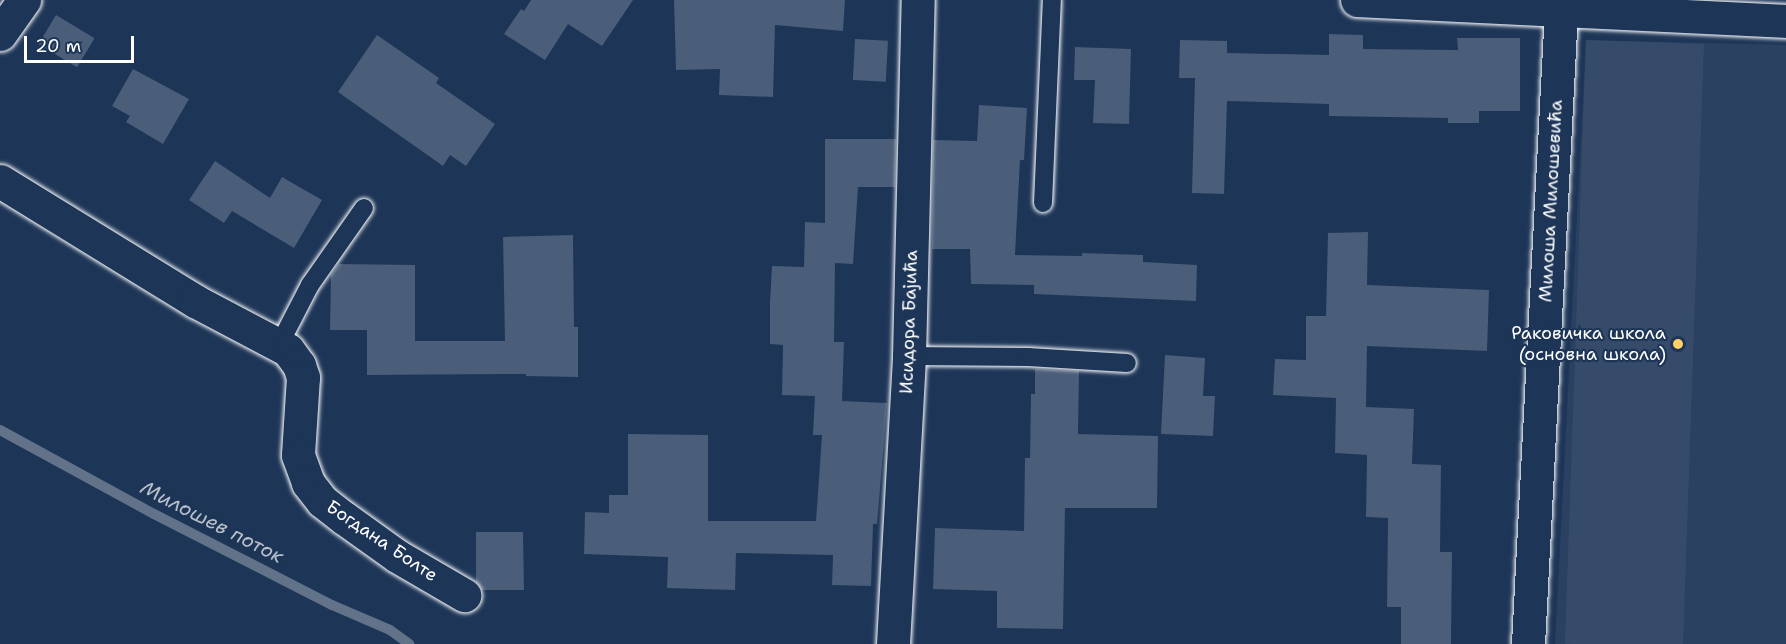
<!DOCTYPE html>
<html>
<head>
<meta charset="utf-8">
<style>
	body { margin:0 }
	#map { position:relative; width:1786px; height:644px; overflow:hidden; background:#1d3557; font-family:"Shantell Sans",sans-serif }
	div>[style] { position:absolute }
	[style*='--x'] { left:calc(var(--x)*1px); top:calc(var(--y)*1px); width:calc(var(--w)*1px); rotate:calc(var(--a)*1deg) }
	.built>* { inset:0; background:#2a4161 }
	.green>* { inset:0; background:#364b69; transform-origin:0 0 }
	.stream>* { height:10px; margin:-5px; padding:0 5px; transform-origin:5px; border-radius:5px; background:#617289 }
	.building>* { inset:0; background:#4a5d79; transform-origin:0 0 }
	.roads { filter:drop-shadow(0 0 2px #fff) drop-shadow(0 0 2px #fff) }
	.service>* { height:18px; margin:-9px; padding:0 9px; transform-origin:9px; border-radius:9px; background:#1d3557 }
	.minor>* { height:33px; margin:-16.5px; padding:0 16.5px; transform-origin:16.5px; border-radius:16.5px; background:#1d3557 }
	.dots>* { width:16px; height:16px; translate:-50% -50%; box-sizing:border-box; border:3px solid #1d3557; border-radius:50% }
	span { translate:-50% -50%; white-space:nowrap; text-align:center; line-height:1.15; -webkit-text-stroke:4.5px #1d3557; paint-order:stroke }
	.street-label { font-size:18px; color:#fff }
	.poi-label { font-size:18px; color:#fff }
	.right { translate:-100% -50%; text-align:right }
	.water-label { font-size:20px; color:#b8c0ca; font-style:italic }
	.scale { position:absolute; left:24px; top:36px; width:110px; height:27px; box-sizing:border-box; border:3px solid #fff; border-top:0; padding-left:8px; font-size:18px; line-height:21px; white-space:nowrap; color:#fff; -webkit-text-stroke:4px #1d3557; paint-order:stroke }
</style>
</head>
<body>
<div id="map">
	<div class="built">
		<div style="clip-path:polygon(1586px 40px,1786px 45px,1786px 644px,1555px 644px)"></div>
	</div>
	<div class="green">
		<div style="left:1586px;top:40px;width:118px;height:604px;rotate:2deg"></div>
	</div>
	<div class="stream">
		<div style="--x:0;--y:430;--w:175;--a:28.6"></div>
		<div style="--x:154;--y:514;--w:200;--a:27.1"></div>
		<div style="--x:332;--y:605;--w:63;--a:23.3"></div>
		<div style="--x:390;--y:630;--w:24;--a:36"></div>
	</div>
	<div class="building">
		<div style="clip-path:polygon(531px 0,633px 0,602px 46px,568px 24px,545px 60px,504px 34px,521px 9px,524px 11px)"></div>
		<div style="clip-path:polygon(674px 0,845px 0,843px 31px,775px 25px,773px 97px,719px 95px,720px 69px,676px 70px)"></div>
		<div style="left:56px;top:15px;width:45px;height:34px;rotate:31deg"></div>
		<div style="clip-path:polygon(1329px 34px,1363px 35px,1363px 49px,1458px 50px,1457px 38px,1520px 38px,1520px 111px,1479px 111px,1479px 123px,1448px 123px,1448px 118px,1329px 116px,1329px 104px,1227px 101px,1224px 194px,1192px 193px,1195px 78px,1179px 78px,1180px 40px,1227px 41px,1227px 53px,1329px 55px)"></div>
		<div style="clip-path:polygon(377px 35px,439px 78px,436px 83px,495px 124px,466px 166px,450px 155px,443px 166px,338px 92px)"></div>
		<div style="left:855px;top:39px;width:33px;height:41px;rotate:3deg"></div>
		<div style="clip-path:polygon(1075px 47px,1131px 49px,1129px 124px,1093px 123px,1095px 80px,1074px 80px)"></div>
		<div style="clip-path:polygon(133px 69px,189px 99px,163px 144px,126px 122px,130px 116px,112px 106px)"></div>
		<div style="clip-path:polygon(979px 105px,1027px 108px,1024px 160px,1020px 160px,1015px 255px,1082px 256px,1082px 253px,1143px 255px,1143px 262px,1197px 265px,1196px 301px,1034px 294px,1034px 285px,971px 284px,970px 249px,932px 249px,933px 140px,977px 141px)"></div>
		<div style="clip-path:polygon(825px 139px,896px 139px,895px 187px,858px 187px,853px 264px,835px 263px,834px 342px,844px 342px,842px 401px,887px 403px,877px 524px,873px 524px,871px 586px,832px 585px,833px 555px,736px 553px,735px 590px,667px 588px,668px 557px,584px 554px,585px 512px,609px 513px,609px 495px,628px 495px,628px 434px,708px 435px,708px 521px,816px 521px,822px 435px,813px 435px,815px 396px,782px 395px,783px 345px,770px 344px,770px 302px,772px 266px,804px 267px,805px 222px,825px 223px)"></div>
		<div style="clip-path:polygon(215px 161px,270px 198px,282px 177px,322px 200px,294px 248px,232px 211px,224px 223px,189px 200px)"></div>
		<div style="clip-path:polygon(1368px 232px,1367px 285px,1489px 290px,1487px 351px,1367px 346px,1366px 407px,1414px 409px,1412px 464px,1441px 465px,1440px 552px,1452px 552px,1451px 644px,1401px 644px,1401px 607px,1387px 607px,1388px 518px,1366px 517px,1367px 455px,1335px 453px,1336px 398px,1273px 395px,1275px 359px,1306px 360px,1306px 316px,1326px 316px,1328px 233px)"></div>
		<div style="clip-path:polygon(573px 235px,574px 327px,578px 327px,578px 377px,526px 376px,526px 374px,367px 375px,367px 330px,330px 330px,331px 275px,339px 264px,415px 265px,415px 341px,505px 341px,503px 237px)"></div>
		<div style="clip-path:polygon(1165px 355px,1205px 358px,1203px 396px,1215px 396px,1213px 436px,1161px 434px)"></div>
		<div style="clip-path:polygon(1035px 369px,1079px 371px,1078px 434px,1158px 436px,1157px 508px,1065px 508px,1063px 629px,997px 628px,997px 591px,933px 589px,935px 528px,1024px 531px,1025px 458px,1030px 458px,1031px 394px,1035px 394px)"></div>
		<div style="clip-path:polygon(476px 532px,523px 532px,524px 590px,482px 590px,476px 582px)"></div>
	</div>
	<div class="roads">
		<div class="service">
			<div style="--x:1043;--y:203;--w:203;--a:-87.5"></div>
			<div style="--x:279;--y:345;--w:68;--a:-62.7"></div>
			<div style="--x:310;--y:285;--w:94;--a:-55"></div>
			<div style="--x:909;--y:356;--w:119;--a:0.5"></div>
			<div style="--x:1028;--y:357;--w:99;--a:3.5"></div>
		</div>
		<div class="minor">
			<div style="--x:1357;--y:0;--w:430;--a:2.8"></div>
			<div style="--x:0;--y:34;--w:42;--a:-54.8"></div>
			<div style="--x:0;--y:181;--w:229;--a:31.6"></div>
			<div style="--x:195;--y:301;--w:105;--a:27.8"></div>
			<div style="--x:288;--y:350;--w:19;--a:54"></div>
			<div style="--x:299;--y:365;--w:13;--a:72"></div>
			<div style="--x:303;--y:377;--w:78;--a:93.7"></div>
			<div style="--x:298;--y:455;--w:30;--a:70"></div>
			<div style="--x:308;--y:483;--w:23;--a:52"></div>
			<div style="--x:322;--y:501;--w:28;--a:38"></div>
			<div style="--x:344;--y:518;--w:65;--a:35.6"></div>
			<div style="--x:397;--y:556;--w:78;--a:30.2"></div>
			<div style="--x:893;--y:644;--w:288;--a:-86.8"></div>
			<div style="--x:909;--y:356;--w:356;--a:-88.6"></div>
			<div style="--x:1528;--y:644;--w:635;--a:-87.02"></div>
		</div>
	</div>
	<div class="dots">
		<div style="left:1678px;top:344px;background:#ffd166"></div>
	</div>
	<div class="street-label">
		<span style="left:1551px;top:201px;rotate:-87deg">Милоша Милошевића</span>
		<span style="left:909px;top:322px;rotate:-88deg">Исидора Бајића</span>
		<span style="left:382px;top:541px;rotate:34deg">Богдана Болте</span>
	</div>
	<div class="poi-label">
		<span class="right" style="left:1666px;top:344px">Раковичка школа<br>(основна школа)</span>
	</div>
	<div class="water-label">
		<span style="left:212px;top:522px;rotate:27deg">Милошев поток</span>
	</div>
	<div class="scale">20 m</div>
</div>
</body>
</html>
